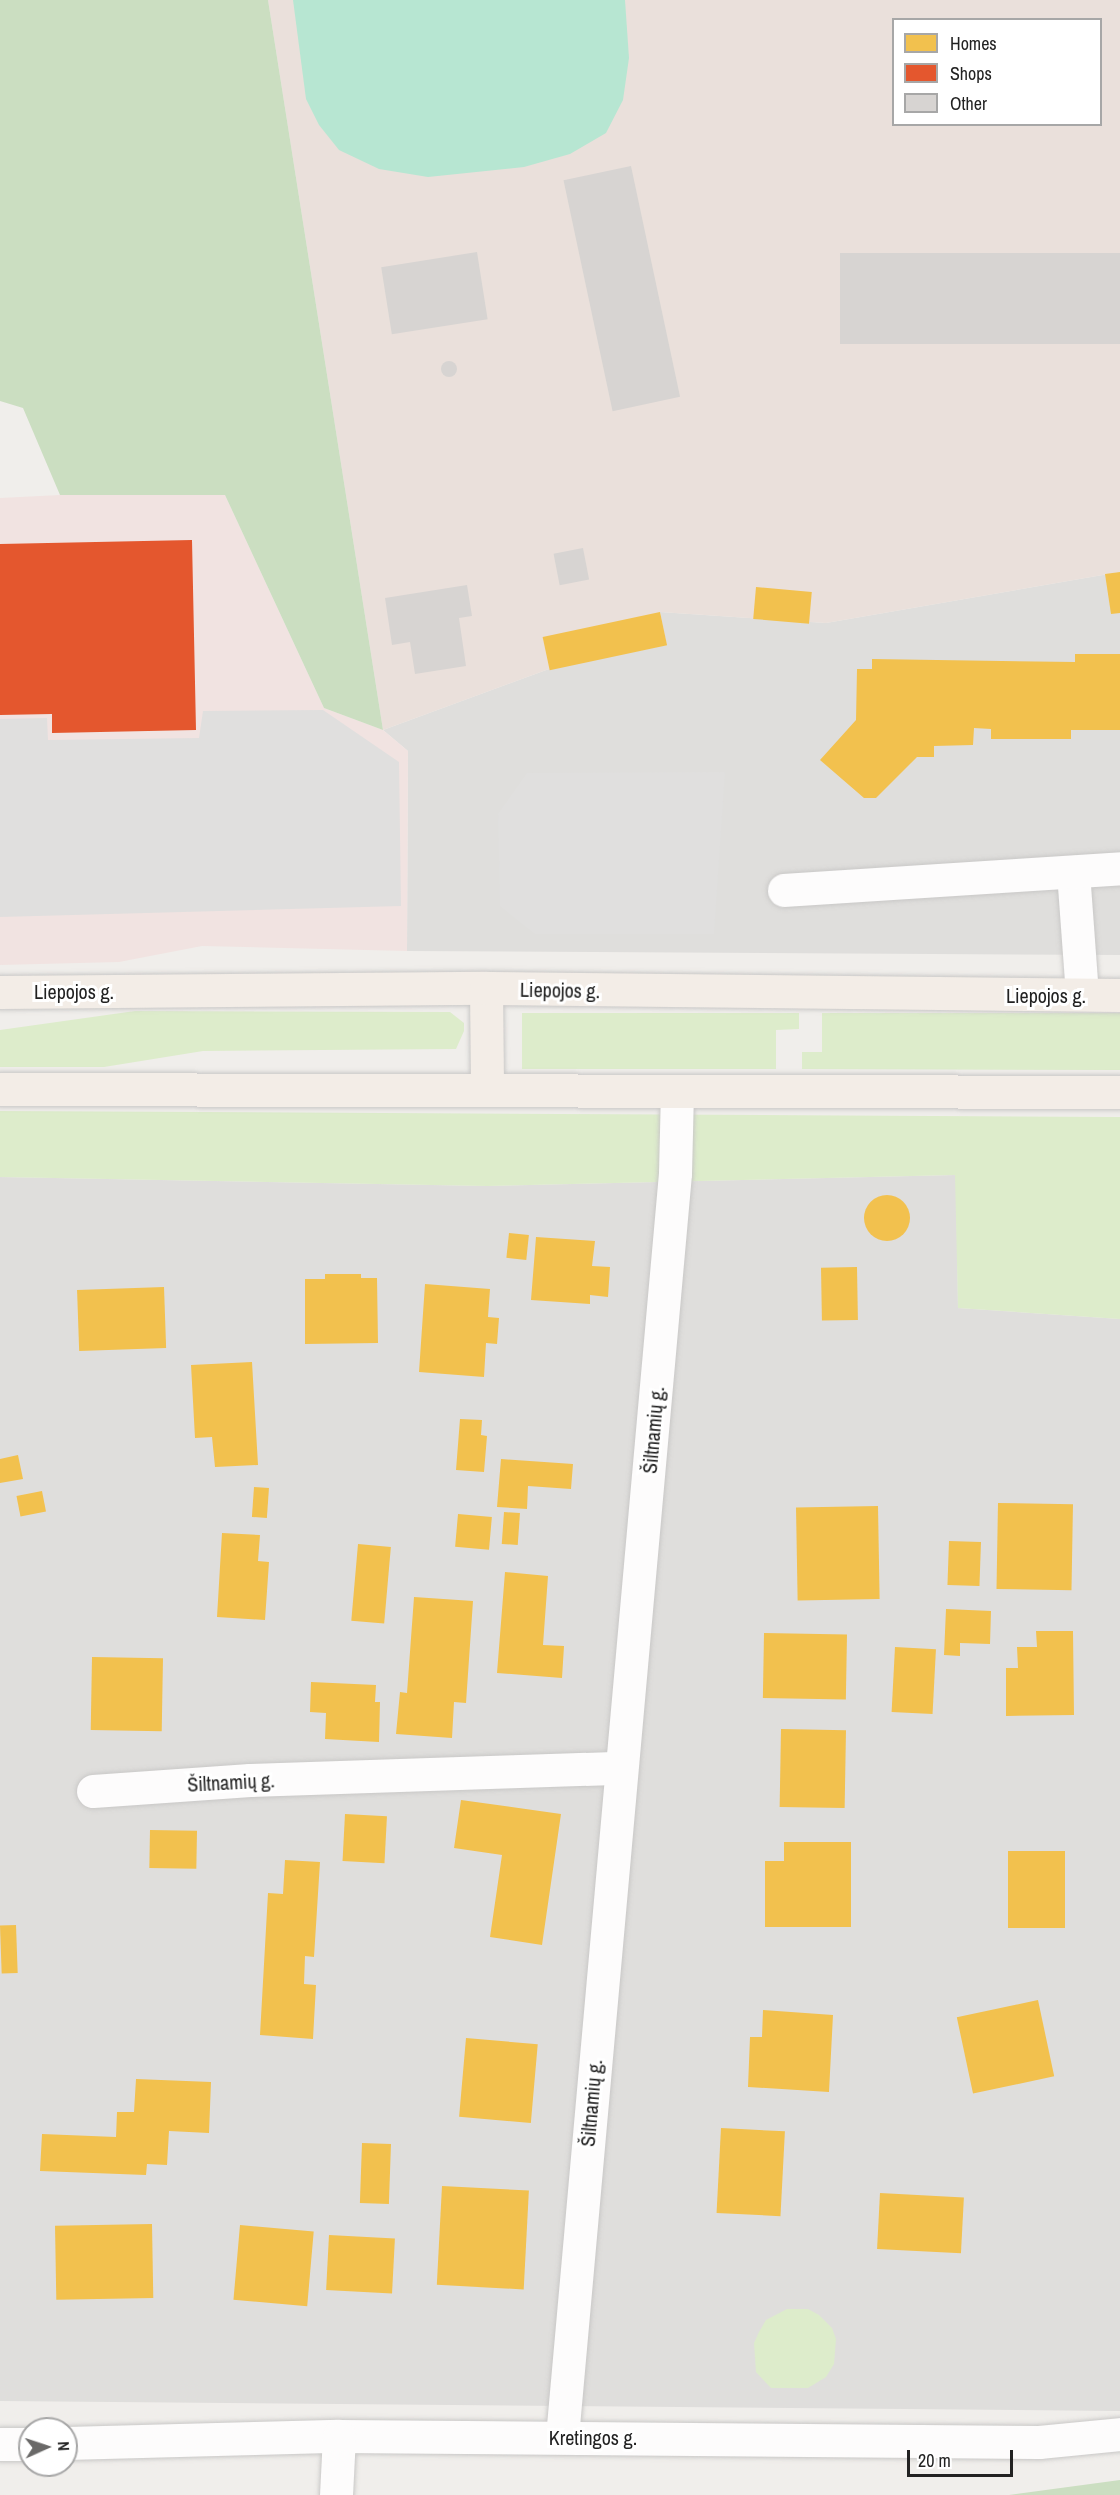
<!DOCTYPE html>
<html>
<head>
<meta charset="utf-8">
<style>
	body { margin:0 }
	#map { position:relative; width:1120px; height:2495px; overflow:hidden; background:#f0eeeb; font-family:"Archivo Narrow",sans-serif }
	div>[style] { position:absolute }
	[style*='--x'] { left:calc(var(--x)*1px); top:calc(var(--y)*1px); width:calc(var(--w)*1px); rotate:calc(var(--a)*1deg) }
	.residential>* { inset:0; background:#dfdedc }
	.commercial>* { inset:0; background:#f1e3e1 }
	.military>* { inset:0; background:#eae0db }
	.grass>* { inset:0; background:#ddeccb }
	.forest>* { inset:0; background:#cbdec1 }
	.pitch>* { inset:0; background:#b7e6d2 }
	.parking>* { inset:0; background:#e0dfde }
	.homes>* { inset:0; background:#f2c14e; transform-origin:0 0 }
	.round { border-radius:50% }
	.shops>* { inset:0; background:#e4572e }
	.building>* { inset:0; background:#d7d4d2; transform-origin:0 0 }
	.roads { filter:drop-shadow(0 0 2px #c9c8c7) drop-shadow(0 0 2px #c9c8c7) }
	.minor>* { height:33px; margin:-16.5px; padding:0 16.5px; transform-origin:16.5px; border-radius:16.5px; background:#fdfcfc }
	.primary>* { height:33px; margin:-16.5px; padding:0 16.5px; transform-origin:16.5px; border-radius:16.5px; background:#f3ede7 }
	span { translate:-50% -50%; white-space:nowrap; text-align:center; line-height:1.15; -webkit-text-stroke:6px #fff; paint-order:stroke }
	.street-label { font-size:20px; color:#222 }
	.legend { position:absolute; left:892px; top:18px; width:210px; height:108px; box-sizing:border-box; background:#fff; border:2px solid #a7a7a7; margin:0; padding:8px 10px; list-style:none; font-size:18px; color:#222 }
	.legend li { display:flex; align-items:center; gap:12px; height:30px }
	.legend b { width:30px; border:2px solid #a7a7a7 }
	.north { position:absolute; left:18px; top:2417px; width:60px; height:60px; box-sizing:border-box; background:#fff; border:2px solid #a7a7a7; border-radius:50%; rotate:87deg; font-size:16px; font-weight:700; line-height:24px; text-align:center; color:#222 }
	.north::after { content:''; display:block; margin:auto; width:21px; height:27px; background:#6a6968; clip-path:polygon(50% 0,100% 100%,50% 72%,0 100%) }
	.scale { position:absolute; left:907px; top:2450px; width:106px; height:27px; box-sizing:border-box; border:3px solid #222; border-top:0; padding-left:8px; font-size:18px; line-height:21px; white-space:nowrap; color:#222; -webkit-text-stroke:4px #fff; paint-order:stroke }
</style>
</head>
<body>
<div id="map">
	<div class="residential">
		<div style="clip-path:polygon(1120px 572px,1120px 955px,407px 951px,408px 751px,383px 730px,549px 669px,666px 645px,660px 612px,826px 623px)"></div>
		<div style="clip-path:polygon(956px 1175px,958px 1308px,1120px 1319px,1120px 2411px,0 2401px,0 1177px,487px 1186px)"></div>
	</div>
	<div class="commercial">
		<div style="clip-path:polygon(60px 495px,225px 495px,324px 708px,383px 730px,408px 751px,407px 951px,202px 946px,119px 962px,0 965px,0 498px)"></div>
	</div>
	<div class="military">
		<div style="clip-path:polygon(evenodd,268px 0,1120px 0,1120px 572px,826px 623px,660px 612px,667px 645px,549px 669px,383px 730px,268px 0,894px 20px,1100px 20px,1100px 124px,894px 124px,894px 20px)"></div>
	</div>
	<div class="grass">
		<div style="clip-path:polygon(135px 1011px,450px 1012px,464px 1023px,464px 1031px,456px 1049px,203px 1051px,104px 1067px,0 1067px,0 1030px)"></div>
		<div style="clip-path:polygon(522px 1013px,799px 1013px,799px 1029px,776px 1030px,776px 1069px,522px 1069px)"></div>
		<div style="clip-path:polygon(822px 1013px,1120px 1013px,1120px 1070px,802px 1069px,802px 1052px,822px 1052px)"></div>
		<div style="clip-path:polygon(0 1111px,1120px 1117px,1120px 1319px,958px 1308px,955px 1175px,487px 1186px,0 1177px)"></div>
		<div style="clip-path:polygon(787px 2309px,808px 2309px,819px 2315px,832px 2328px,836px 2339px,834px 2364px,826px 2377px,808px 2388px,771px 2388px,756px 2372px,754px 2343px,759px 2332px,766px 2320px)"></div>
	</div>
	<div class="forest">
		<div style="clip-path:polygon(0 0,268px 0,383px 730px,324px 708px,225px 495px,60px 495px,23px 408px,0 401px)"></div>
		<div style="clip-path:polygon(1120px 2480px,1120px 2495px,1009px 2495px)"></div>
	</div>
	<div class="pitch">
		<div style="clip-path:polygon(293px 0,625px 0,629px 58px,623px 100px,606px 133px,570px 154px,524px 167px,428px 177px,379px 169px,339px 150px,319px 125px,306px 99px)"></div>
	</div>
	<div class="parking">
		<div style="clip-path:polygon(323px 710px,399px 762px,401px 906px,0 917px,0 719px,47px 718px,48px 740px,199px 738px,203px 711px)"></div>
		<div style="clip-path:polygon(725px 772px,714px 934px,535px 934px,500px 906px,498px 814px,527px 773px)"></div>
	</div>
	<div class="homes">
		<div style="clip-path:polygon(1120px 572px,1120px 613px,1111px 614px,1105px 574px)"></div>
		<div style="left:756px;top:587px;width:56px;height:32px;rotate:5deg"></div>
		<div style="left:660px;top:612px;width:34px;height:120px;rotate:78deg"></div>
		<div style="clip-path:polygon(1075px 654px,1120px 654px,1120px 730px,1071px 730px,1071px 739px,991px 739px,991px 729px,974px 728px,973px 745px,934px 746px,934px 757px,917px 757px,876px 798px,864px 798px,820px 760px,856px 720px,857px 669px,872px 669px,872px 659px,1075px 662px)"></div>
		<div class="round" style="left:864px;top:1195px;width:46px;height:46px"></div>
		<div style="left:509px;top:1233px;width:20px;height:25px;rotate:6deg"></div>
		<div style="clip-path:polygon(536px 1237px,595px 1241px,592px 1266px,610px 1267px,608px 1297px,590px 1295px,590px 1304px,531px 1300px)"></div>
		<div style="left:857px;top:1267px;width:53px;height:36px;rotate:89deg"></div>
		<div style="clip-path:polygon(325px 1274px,361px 1274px,361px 1278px,377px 1278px,378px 1343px,305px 1344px,305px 1279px,325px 1279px)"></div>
		<div style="clip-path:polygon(425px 1284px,490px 1289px,488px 1317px,499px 1318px,497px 1344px,486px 1343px,484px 1377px,419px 1372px)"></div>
		<div style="left:164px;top:1287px;width:61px;height:87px;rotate:88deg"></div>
		<div style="clip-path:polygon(252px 1362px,258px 1465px,215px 1467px,212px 1437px,195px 1438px,191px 1365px)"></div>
		<div style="clip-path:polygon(460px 1419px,482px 1420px,481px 1435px,487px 1436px,484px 1472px,456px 1470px)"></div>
		<div style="clip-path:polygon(18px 1455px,23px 1479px,0 1483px,0 1459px)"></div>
		<div style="clip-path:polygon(501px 1459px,573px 1464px,571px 1489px,528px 1486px,527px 1509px,497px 1507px)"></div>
		<div style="left:254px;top:1487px;width:15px;height:30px;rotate:4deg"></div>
		<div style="left:42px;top:1491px;width:21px;height:26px;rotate:79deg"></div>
		<div style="left:998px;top:1503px;width:75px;height:86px;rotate:1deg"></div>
		<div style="left:878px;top:1506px;width:93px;height:82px;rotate:89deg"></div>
		<div style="left:504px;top:1512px;width:16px;height:32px;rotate:4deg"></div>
		<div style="left:458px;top:1514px;width:34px;height:33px;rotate:5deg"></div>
		<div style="clip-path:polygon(222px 1533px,260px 1535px,258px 1561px,269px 1562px,265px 1620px,217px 1617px)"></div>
		<div style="left:949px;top:1541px;width:32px;height:44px;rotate:2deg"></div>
		<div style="left:358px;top:1544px;width:33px;height:77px;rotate:5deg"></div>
		<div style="clip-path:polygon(505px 1572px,548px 1576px,543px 1645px,564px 1646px,562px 1678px,497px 1673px)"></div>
		<div style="clip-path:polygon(414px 1597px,473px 1601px,466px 1703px,454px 1702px,452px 1738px,396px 1734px,400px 1692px,407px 1693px)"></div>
		<div style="clip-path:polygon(946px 1609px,991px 1611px,990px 1644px,960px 1643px,960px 1656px,944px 1655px)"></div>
		<div style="clip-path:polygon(1036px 1631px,1073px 1631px,1074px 1715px,1006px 1716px,1006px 1668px,1018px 1668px,1017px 1647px,1037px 1647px)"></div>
		<div style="left:764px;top:1633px;width:83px;height:65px;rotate:1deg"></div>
		<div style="left:895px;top:1647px;width:41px;height:65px;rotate:3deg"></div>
		<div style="left:92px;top:1657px;width:71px;height:73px;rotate:1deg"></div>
		<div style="clip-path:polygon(311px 1682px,376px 1685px,375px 1702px,380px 1702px,379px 1742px,325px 1739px,326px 1713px,310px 1712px)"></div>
		<div style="left:781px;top:1729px;width:65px;height:78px;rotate:1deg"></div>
		<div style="clip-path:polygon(461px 1800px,561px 1814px,542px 1945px,490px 1937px,502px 1855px,454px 1848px)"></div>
		<div style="left:345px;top:1814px;width:42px;height:47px;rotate:3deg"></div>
		<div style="left:150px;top:1830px;width:47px;height:38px;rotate:1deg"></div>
		<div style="clip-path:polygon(784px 1842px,851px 1842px,851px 1927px,765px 1927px,765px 1861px,784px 1861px)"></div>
		<div style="left:1008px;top:1851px;width:57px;height:77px"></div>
		<div style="clip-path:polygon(285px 1860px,320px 1862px,314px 1957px,305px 1956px,304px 1984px,316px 1985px,313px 2039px,260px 2035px,268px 1893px,283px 1894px)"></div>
		<div style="left:16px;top:1925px;width:48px;height:16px;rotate:88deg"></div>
		<div style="left:1038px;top:2000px;width:78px;height:83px;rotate:78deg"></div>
		<div style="clip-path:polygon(763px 2010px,833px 2015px,829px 2092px,748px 2087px,750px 2037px,762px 2037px)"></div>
		<div style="left:466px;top:2038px;width:72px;height:79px;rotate:5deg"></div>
		<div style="clip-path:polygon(136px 2079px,211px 2082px,209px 2133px,169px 2131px,167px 2165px,147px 2164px,146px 2175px,40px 2171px,42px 2134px,116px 2137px,117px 2112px,134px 2112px)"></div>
		<div style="left:721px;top:2128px;width:64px;height:85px;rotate:3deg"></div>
		<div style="left:362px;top:2143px;width:29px;height:60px;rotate:2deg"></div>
		<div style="left:442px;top:2186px;width:87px;height:99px;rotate:3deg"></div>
		<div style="left:880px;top:2193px;width:84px;height:56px;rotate:3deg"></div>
		<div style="left:152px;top:2224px;width:74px;height:97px;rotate:89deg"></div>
		<div style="left:240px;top:2225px;width:74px;height:75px;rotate:5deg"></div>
		<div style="left:329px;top:2235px;width:66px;height:55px;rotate:3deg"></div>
	</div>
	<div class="shops">
		<div style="clip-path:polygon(192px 540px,196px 730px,52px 733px,52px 714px,0 715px,0 544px)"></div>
	</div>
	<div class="building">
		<div style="left:631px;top:166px;width:236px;height:69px;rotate:78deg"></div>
		<div style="left:477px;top:252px;width:68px;height:97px;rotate:81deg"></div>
		<div style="left:1120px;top:253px;width:91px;height:280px;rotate:90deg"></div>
		<div class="round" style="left:441px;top:361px;width:16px;height:16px"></div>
		<div style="left:583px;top:548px;width:32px;height:30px;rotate:79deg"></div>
		<div style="clip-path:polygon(467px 585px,472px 616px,459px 618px,466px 666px,415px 674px,410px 642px,392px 645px,385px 598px)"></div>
	</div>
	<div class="roads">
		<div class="minor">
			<div style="--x:1073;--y:872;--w:122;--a:85.8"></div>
			<div style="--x:784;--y:890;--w:337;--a:-3.7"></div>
			<div style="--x:93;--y:1791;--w:157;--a:-4"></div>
			<div style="--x:250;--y:1780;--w:371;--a:-1.9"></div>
			<div style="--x:562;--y:2437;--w:1269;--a:-84.89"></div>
			<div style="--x:675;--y:1173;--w:81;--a:-88.6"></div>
			<div style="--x:66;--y:2443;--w:273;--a:-1.5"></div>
			<div style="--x:339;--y:2436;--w:700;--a:0.49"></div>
			<div style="--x:1039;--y:2442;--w:81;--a:-5.6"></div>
			<div style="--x:0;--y:2444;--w:30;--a:0"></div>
			<div style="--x:336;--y:2495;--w:59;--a:-87.1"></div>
		</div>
		<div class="primary">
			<div style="--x:486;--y:988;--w:101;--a:89.4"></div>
			<div style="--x:0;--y:992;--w:486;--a:-0.5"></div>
			<div style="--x:486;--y:988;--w:634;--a:0.63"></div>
			<div style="--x:0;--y:1089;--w:1120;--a:0.15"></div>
		</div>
	</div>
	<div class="street-label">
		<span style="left:560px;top:990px;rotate:1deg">Liepojos g.</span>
		<span style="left:74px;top:991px">Liepojos g.</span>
		<span style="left:1046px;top:995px">Liepojos g.</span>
		<span style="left:653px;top:1430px;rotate:-85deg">Šiltnamių g.</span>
		<span style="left:231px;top:1782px;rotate:-3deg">Šiltnamių g.</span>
		<span style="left:591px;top:2103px;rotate:-85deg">Šiltnamių g.</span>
		<span style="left:593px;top:2437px">Kretingos g.</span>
	</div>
	<ul class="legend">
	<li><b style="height:16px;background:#f2c14e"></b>Homes</li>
	<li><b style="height:16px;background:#e4572e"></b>Shops</li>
	<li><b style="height:16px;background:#d7d4d2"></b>Other</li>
	</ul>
	<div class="north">N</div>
	<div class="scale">20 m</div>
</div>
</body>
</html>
